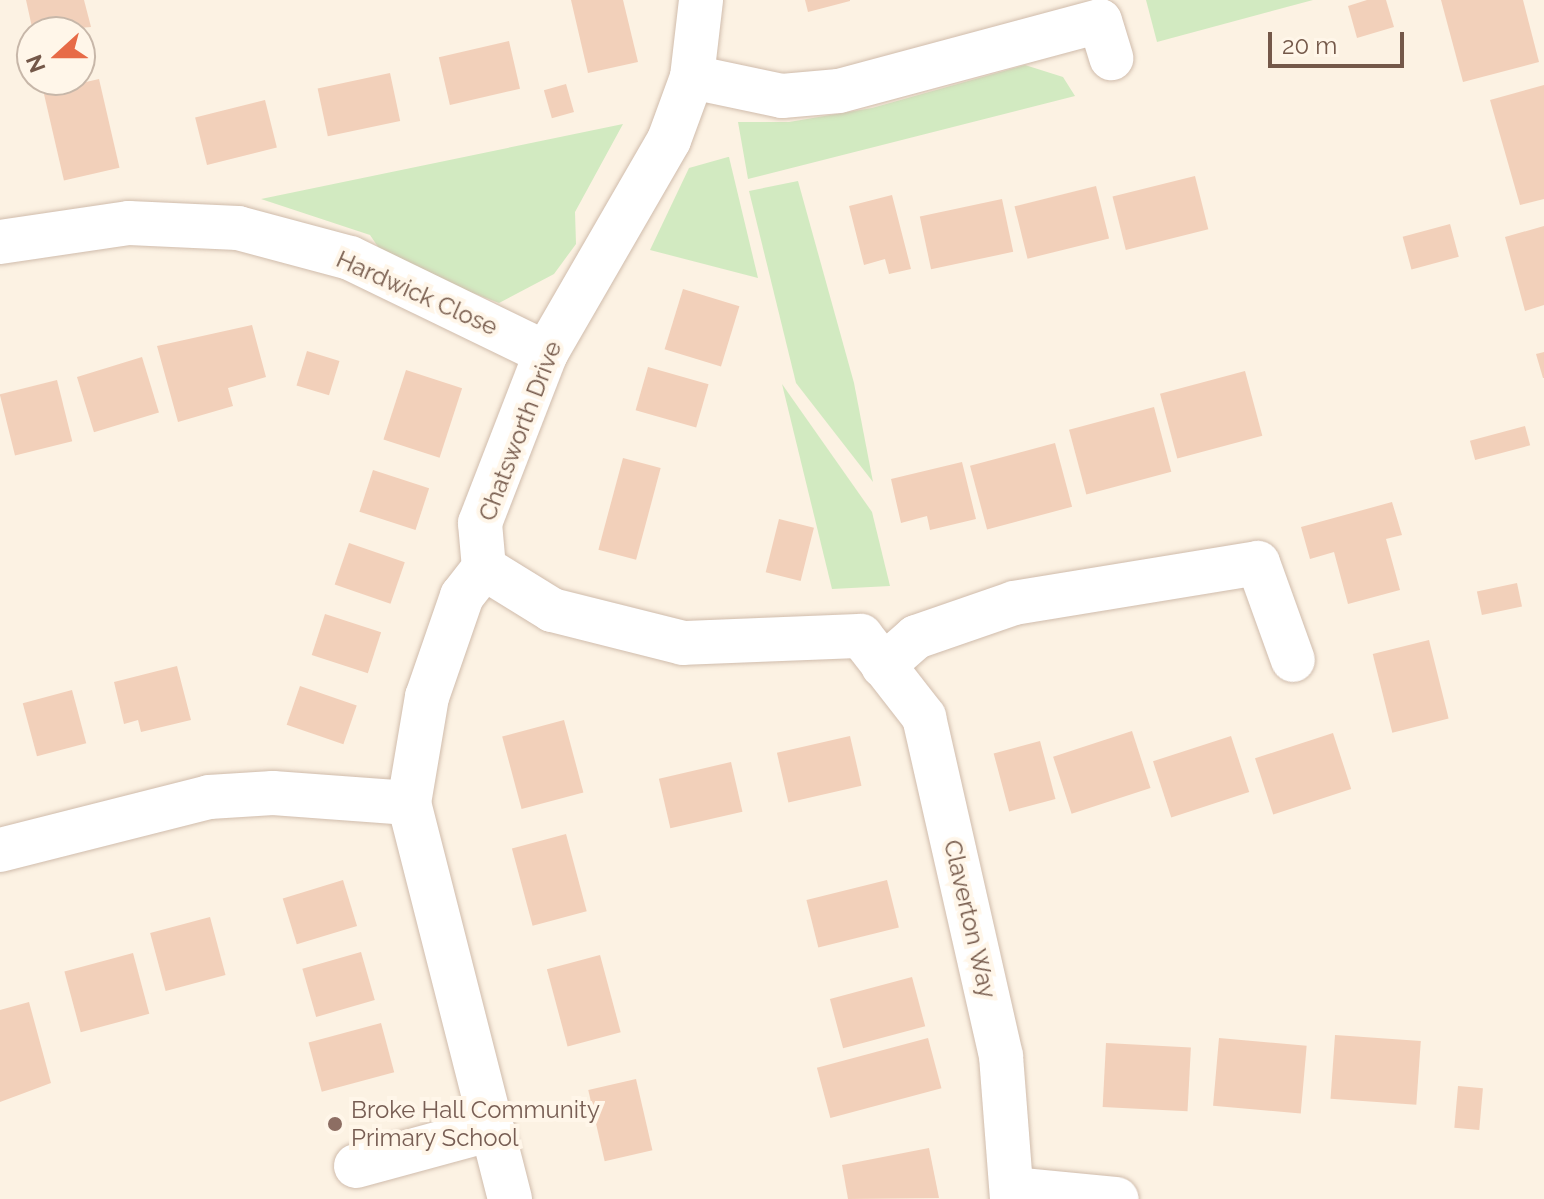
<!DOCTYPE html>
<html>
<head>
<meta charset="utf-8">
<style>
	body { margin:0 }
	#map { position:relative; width:1544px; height:1199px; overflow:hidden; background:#fcf2e3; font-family:Raleway,sans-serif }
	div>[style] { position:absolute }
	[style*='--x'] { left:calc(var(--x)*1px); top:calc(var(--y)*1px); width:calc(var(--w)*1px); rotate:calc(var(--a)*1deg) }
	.green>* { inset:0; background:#d2eac1 }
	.building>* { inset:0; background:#f2d0ba; transform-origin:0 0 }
	.roads { filter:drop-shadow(0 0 2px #d0bcac) drop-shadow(0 0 2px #d0bcac) }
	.minor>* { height:44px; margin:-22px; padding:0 22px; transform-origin:22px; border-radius:22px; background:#fff }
	.dots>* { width:22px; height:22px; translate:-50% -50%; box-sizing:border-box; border:4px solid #fff6e9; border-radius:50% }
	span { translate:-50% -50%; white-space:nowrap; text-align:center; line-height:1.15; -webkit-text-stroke:8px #fff6e9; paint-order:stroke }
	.street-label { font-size:24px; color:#745849 }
	.education-label { font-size:24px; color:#785e54 }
	.left { translate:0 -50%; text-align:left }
	.north { position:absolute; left:16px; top:16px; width:80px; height:80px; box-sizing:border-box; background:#fff6e9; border:2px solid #c7b7a9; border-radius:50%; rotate:249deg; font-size:22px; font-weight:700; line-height:32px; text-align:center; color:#745849 }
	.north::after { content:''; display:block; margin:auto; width:28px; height:36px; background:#e76b47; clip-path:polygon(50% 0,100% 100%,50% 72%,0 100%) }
	.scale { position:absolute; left:1268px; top:32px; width:136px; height:36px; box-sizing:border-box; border:4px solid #745849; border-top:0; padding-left:10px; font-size:24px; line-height:28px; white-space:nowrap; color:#745849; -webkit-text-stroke:6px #fff6e9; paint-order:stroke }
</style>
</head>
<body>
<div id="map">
	<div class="green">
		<div style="clip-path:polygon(1146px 0,1313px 0,1157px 42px)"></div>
		<div style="clip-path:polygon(1025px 65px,1063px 77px,1075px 96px,748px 179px,738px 122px,789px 122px,872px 108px)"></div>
		<div style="clip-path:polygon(623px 124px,575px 212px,576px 244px,554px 274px,499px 303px,387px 260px,370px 235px,261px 199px)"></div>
		<div style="clip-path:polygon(728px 157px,729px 157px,758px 278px,650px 250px,689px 168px)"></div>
		<div style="clip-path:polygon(798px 181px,854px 383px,873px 482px,796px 383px,749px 191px)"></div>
		<div style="clip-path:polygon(782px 384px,872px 512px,890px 586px,832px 589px)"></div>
	</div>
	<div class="building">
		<div style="clip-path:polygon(26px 0,84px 0,91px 27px,33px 32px)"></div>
		<div style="clip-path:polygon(571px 0,623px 0,638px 62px,588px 73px)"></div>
		<div style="clip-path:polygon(805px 0,850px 0,850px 1px,808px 12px)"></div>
		<div style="clip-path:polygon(1367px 0,1386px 0,1394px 27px,1357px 38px,1348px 6px)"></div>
		<div style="clip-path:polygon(1441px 0,1523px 0,1539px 62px,1463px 82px)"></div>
		<div style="left:509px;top:41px;width:49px;height:72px;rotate:77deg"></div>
		<div style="left:390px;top:73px;width:49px;height:74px;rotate:78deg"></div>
		<div style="left:99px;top:79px;width:91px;height:57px;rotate:77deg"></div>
		<div style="left:566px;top:84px;width:29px;height:23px;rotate:74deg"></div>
		<div style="clip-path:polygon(1544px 85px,1544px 199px,1520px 205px,1490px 100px)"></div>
		<div style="left:265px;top:100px;width:49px;height:72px;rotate:76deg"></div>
		<div style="left:1195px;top:176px;width:55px;height:85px;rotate:76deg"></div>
		<div style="left:1096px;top:186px;width:54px;height:84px;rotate:76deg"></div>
		<div style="clip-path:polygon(892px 195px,911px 269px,889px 274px,885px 259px,864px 265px,849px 206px)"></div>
		<div style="left:1002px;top:199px;width:54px;height:84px;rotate:78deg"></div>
		<div style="left:1450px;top:224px;width:34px;height:49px;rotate:75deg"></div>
		<div style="clip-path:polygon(1544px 226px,1544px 305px,1525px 311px,1505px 237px)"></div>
		<div style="left:683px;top:289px;width:59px;height:63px;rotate:17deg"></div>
		<div style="clip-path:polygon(252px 325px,266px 377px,228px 388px,233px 406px,178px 422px,157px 346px)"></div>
		<div style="left:307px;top:351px;width:34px;height:36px;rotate:17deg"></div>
		<div style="clip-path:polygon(1544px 352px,1544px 378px,1543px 378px,1536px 354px)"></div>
		<div style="left:142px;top:357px;width:58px;height:68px;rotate:73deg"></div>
		<div style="left:648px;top:367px;width:63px;height:45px;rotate:16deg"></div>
		<div style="left:406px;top:370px;width:59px;height:73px;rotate:18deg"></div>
		<div style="left:1245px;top:371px;width:67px;height:88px;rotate:75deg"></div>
		<div style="left:57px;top:380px;width:63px;height:59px;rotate:76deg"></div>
		<div style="left:1154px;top:407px;width:67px;height:88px;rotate:75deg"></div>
		<div style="left:1525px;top:426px;width:20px;height:57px;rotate:75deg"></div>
		<div style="left:1055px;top:443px;width:66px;height:88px;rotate:75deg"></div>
		<div style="left:623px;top:458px;width:39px;height:95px;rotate:15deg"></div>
		<div style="clip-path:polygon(962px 462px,976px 519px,930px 530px,927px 516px,901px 523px,891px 479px)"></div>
		<div style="left:373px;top:470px;width:59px;height:44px;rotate:18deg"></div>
		<div style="clip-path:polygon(1392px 502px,1402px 535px,1386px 539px,1400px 590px,1348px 604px,1334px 552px,1310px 559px,1301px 527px)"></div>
		<div style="left:779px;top:519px;width:36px;height:55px;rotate:14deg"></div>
		<div style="left:349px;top:543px;width:59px;height:44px;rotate:19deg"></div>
		<div style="left:1517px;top:583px;width:24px;height:41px;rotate:78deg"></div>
		<div style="left:325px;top:614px;width:59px;height:43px;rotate:18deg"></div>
		<div style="left:1429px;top:640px;width:81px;height:58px;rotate:76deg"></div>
		<div style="clip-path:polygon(177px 666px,191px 720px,141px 732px,138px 720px,124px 724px,114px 682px)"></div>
		<div style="left:300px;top:686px;width:60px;height:41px;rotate:19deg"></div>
		<div style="left:72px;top:690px;width:55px;height:51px;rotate:75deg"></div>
		<div style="left:564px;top:720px;width:75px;height:64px;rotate:75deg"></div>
		<div style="left:1132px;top:731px;width:60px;height:83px;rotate:72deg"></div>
		<div style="left:1333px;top:733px;width:59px;height:82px;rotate:72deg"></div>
		<div style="left:850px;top:736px;width:51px;height:75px;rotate:77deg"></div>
		<div style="left:1231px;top:736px;width:59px;height:82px;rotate:72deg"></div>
		<div style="left:1040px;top:741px;width:60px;height:48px;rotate:75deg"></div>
		<div style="left:731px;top:762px;width:51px;height:74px;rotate:77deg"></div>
		<div style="left:566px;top:834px;width:80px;height:56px;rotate:75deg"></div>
		<div style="left:343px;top:880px;width:48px;height:63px;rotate:73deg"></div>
		<div style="left:887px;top:880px;width:49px;height:83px;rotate:76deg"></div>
		<div style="left:210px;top:917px;width:60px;height:62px;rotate:75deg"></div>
		<div style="left:361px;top:952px;width:50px;height:61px;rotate:74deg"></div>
		<div style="left:133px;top:953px;width:63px;height:71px;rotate:75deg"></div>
		<div style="left:600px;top:955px;width:80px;height:55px;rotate:75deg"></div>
		<div style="left:912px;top:977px;width:51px;height:85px;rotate:75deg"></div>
		<div style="clip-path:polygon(29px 1002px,51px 1083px,0 1102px,0 1010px)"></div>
		<div style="left:381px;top:1023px;width:51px;height:75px;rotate:75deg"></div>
		<div style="left:1335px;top:1035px;width:86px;height:64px;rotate:4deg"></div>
		<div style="left:928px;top:1038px;width:52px;height:115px;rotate:75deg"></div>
		<div style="left:1219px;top:1038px;width:88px;height:68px;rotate:5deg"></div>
		<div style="left:1106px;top:1043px;width:85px;height:64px;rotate:3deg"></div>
		<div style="left:636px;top:1079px;width:73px;height:49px;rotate:77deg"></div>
		<div style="left:1458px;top:1086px;width:25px;height:42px;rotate:5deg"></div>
		<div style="clip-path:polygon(929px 1148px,939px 1198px,848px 1199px,842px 1165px)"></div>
	</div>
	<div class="roads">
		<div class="minor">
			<div style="--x:692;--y:77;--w:92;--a:11.9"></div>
			<div style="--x:782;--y:96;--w:57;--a:-5"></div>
			<div style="--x:839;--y:91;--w:270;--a:-15"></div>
			<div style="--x:1100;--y:21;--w:39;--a:73"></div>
			<div style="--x:0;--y:242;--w:130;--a:-8.4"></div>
			<div style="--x:129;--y:223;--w:109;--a:2.6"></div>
			<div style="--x:238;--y:228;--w:116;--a:15"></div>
			<div style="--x:350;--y:258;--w:218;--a:25.9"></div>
			<div style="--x:484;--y:568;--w:80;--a:31.7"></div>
			<div style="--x:552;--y:610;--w:135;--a:14.1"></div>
			<div style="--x:683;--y:643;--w:178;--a:-2.3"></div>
			<div style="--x:861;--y:636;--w:103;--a:52.1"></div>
			<div style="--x:924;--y:717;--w:348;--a:77.2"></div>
			<div style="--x:1001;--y:1056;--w:143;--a:85.6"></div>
			<div style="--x:883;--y:666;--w:44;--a:-41.3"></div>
			<div style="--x:916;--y:637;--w:104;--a:-19.1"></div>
			<div style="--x:1014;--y:603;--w:247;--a:-9.3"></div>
			<div style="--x:1258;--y:563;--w:103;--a:70.2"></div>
			<div style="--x:0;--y:850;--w:216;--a:-14.2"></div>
			<div style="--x:209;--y:797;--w:64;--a:-3.6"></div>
			<div style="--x:273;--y:793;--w:136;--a:4.2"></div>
			<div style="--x:356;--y:1166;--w:141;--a:-15.2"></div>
			<div style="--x:1013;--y:1189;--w:104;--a:5.5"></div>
			<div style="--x:510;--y:1199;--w:409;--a:-104.3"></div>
			<div style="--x:409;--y:803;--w:108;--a:-80.4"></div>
			<div style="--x:427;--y:697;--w:107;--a:-70.9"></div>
			<div style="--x:462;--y:596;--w:36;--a:-52"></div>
			<div style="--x:484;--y:568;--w:45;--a:-95.1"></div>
			<div style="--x:480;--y:523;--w:182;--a:-68.8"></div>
			<div style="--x:546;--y:353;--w:246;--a:-60"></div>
			<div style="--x:669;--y:140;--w:67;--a:-69.9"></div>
			<div style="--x:692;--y:77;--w:78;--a:-83.3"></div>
		</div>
	</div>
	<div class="dots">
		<div style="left:335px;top:1124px;background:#8d6e63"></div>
	</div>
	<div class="street-label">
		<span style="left:417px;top:293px;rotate:24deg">Hardwick Close</span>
		<span style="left:520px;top:431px;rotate:-69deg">Chatsworth Drive</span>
		<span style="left:970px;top:919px;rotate:77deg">Claverton Way</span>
	</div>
	<div class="education-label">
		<span class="left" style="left:351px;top:1124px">Broke Hall Community<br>Primary School</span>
	</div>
	<div class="north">N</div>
	<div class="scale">20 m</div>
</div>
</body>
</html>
